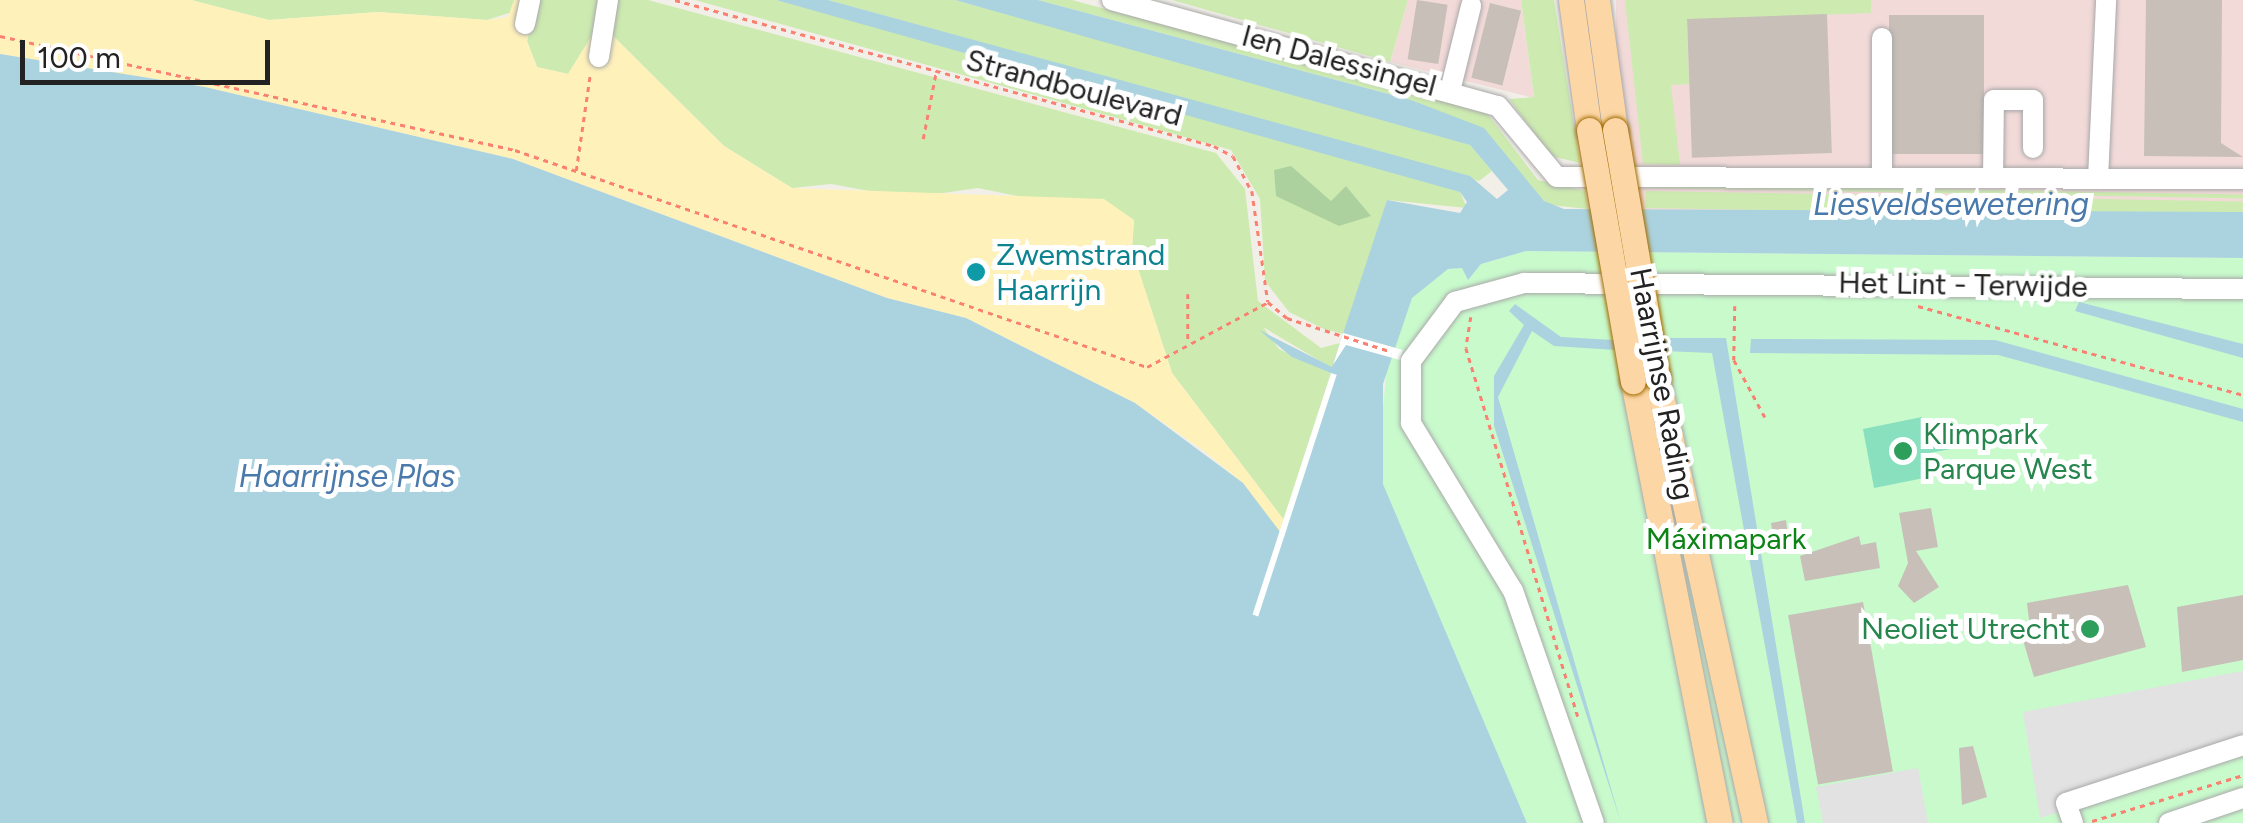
<!DOCTYPE html>
<html>
<head>
<meta charset="utf-8">
<style>
	body { margin:0 }
	#map { position:relative; width:2243px; height:823px; overflow:hidden; background:#f2efe9; font-family:Figtree,sans-serif }
	div>[style] { position:absolute }
	[style*='--x'] { left:calc(var(--x)*1px); top:calc(var(--y)*1px); width:calc(var(--w)*1px); rotate:calc(var(--a)*1deg) }
	.commercial>* { inset:0; background:#f2dad9; transform-origin:0 0 }
	.grass>* { inset:0; background:#cdebb0; transform-origin:0 0 }
	.forest>* { inset:0; background:#add19e }
	.sand>* { inset:0; background:#fff1ba }
	.park>* { inset:0; background:#c8facc }
	.pitch>* { inset:0; background:#88e0be }
	.parking>* { inset:0; background:#e2e2e2 }
	.water>* { inset:0; background:#aad3df }
	.pier>* { inset:0; background:#fff; transform-origin:0 0 }
	.building>* { inset:0; background:#c7bfb8; transform-origin:0 0 }
	.path>* { height:2.5px; margin-top:-1.25px; transform-origin:0; background:repeating-linear-gradient(90deg,#fa8072 0 5px,transparent 0 10px) }
	.roads { filter:drop-shadow(0 0 2px #a9a9a9) drop-shadow(0 0 2px #a9a9a9) }
	.minor>* { height:20px; margin:-10px; padding:0 10px; transform-origin:10px; border-radius:10px; background:#fff }
	.major>* { height:25px; margin:-12.5px; padding:0 12.5px; transform-origin:12.5px; border-radius:12.5px; background:#fcd6a4 }
	.bridges { filter:drop-shadow(0 0 2px #a06b00) drop-shadow(0 0 2px #a06b00) }
	.major-bridge>* { height:25px; margin:-12.5px; padding:0 12.5px; transform-origin:12.5px; border-radius:12.5px; background:#fcd6a4 }
	.dots>* { width:28px; height:28px; translate:-50% -50%; box-sizing:border-box; border:5px solid #fff; border-radius:50% }
	span { translate:-50% -50%; white-space:nowrap; text-align:center; line-height:1.15; -webkit-text-stroke:10px #fff; paint-order:stroke }
	.street-label { font-size:30px; color:#222 }
	.culture-label { font-size:30px; color:#0d838f }
	.left { translate:0 -50%; text-align:left }
	.leisure-label { font-size:30px; color:#27864d }
	.right { translate:-100% -50%; text-align:right }
	.park-label { font-size:30px; color:#0c8416 }
	.water-label { font-size:32px; color:#4a7aab; font-style:italic }
	.scale { position:absolute; left:20px; top:40px; width:250px; height:45px; box-sizing:border-box; border:5px solid #222; border-top:0; padding-left:12px; font-size:30px; line-height:35px; white-space:nowrap; color:#222; -webkit-text-stroke:8px #fff; paint-order:stroke }
</style>
</head>
<body>
<div id="map">
	<div class="commercial">
		<div style="clip-path:polygon(1408px 0,1521px 0,1534px 98px,1390px 62px)"></div>
		<div style="left:1616px;top:0;width:627px;height:210px"></div>
	</div>
	<div class="grass">
		<div style="clip-path:polygon(191px 0,514px 0,516px 11px,487px 20px,378px 12px,269px 20px)"></div>
		<div style="clip-path:polygon(536px 0,648px 0,1216px 153px,1245px 189px,1258px 301px,1321px 348px,1340px 343px,1332px 368px,1263px 327px,1279px 349px,1331px 373px,1287px 524px,1172px 373px,1132px 250px,1134px 220px,978px 188px,908px 198px,831px 184px,792px 188px,724px 146px,609px 32px,593px 34px,568px 74px,537px 67px,527px 41px)"></div>
		<div style="clip-path:polygon(695px 0,776px 0,1066px 77px,1425px 177px,1460px 192px,1467px 208px,1387px 200px,1348px 335px,1324px 329px,1289px 312px,1265px 281px,1260px 199px,1231px 150px)"></div>
		<div style="clip-path:polygon(828px 0,955px 0,1399px 121px,1470px 145px,1492px 171px,1479px 181px)"></div>
		<div style="clip-path:polygon(1038px 0,1072px 0,1486px 112px,1538px 180px,1585px 191px,1588px 209px,1549px 205px,1442px 113px,1411px 100px)"></div>
		<div style="clip-path:polygon(1172px 0,1408px 0,1390px 62px)"></div>
		<div style="clip-path:polygon(1521px 0,1554px 0,1580px 163px,1551px 156px,1509px 99px,1534px 97px)"></div>
		<div style="clip-path:polygon(1625px 0,1871px 0,1871px 13px,1687px 20px,1689px 84px,1671px 85px,1680px 165px,1643px 164px)"></div>
		<div style="left:1645px;top:184px;width:598px;height:4px;rotate:1deg"></div>
		<div style="left:1646px;top:191px;width:597px;height:17px;rotate:1deg"></div>
	</div>
	<div class="forest">
		<div style="clip-path:polygon(1291px 166px,1331px 201px,1346px 186px,1371px 216px,1339px 226px,1276px 196px,1274px 170px)"></div>
	</div>
	<div class="sand">
		<div style="clip-path:polygon(0 0,191px 0,269px 20px,378px 12px,487px 20px,508px 17px,514px 0,536px 0,527px 41px,537px 67px,568px 74px,593px 34px,609px 32px,724px 146px,792px 188px,1104px 199px,1134px 220px,1132px 250px,1172px 373px,1287px 524px,1283px 538px,1243px 483px,1204px 451px,1135px 403px,966px 318px,887px 298px,513px 159px,205px 87px,0 54px)"></div>
	</div>
	<div class="park">
		<div style="clip-path:polygon(1526px 251px,2243px 258px,2243px 823px,1527px 823px,1383px 484px,1381px 429px,1388px 356px,1411px 298px,1448px 269px,1462px 268px,1468px 279px,1481px 264px)"></div>
	</div>
	<div class="pitch">
		<div style="clip-path:polygon(1922px 417px,1926px 438px,1948px 434px,1951px 449px,1929px 453px,1934px 476px,1874px 488px,1863px 429px)"></div>
	</div>
	<div class="parking">
		<div style="clip-path:polygon(2243px 671px,2243px 753px,2040px 818px,2023px 712px)"></div>
		<div style="clip-path:polygon(1918px 768px,1928px 823px,1823px 823px,1816px 787px)"></div>
	</div>
	<div class="water">
		<div style="clip-path:polygon(776px 0,828px 0,1314px 133px,1470px 176px,1497px 199px,1508px 190px,1470px 145px,955px 0,1038px 0,1411px 100px,1484px 128px,1544px 201px,1564px 209px,2243px 212px,2243px 258px,1526px 251px,1481px 264px,1468px 280px,1462px 268px,1448px 269px,1412px 298px,1383px 384px,1383px 484px,1527px 823px,0 823px,0 54px,205px 87px,513px 159px,887px 298px,966px 318px,1135px 403px,1243px 483px,1284px 537px,1331px 373px,1292px 357px,1259px 330px,1332px 367px,1387px 200px,1460px 213px,1467px 202px,1460px 192px)"></div>
		<div style="clip-path:polygon(2079px 302px,2243px 344px,2243px 358px,2075px 311px)"></div>
		<div style="clip-path:polygon(1515px 304px,1561px 337px,1614px 340px,1616px 350px,1554px 346px,1532px 331px,1498px 397px,1621px 823px,1494px 426px,1494px 376px,1524px 325px,1509px 311px)"></div>
		<div style="clip-path:polygon(1663px 338px,1726px 338px,1805px 823px,1797px 823px,1712px 353px,1664px 351px)"></div>
		<div style="clip-path:polygon(1751px 339px,1995px 340px,2243px 409px,2243px 422px,1998px 355px,1750px 353px)"></div>
	</div>
	<div class="pier">
		<div style="clip-path:polygon(1343px 333px,1403px 350px,1400px 360px,1346px 345px,1333px 365px)"></div>
		<div style="left:1331px;top:373px;width:6px;height:254px;rotate:18deg"></div>
	</div>
	<div class="building">
		<div style="left:1417px;top:0;width:31px;height:60px;rotate:9deg"></div>
		<div style="clip-path:polygon(2146px 0,2222px 0,2221px 143px,2243px 157px,2144px 156px)"></div>
		<div style="left:1490px;top:3px;width:32px;height:77px;rotate:14deg"></div>
		<div style="left:1827px;top:14px;width:139px;height:140px;rotate:88deg"></div>
		<div style="left:1889px;top:15px;width:95px;height:139px"></div>
		<div style="clip-path:polygon(1931px 508px,1938px 547px,1916px 551px,1939px 587px,1914px 603px,1898px 586px,1908px 563px,1899px 513px)"></div>
		<div style="clip-path:polygon(1786px 520px,1788px 537px,1804px 534px,1806px 549px,1775px 550px,1771px 523px)"></div>
		<div style="clip-path:polygon(1859px 536px,1861px 545px,1876px 542px,1880px 568px,1805px 581px,1800px 556px)"></div>
		<div style="clip-path:polygon(2128px 585px,2146px 647px,2034px 677px,2020px 630px,2030px 628px,2027px 603px)"></div>
		<div style="clip-path:polygon(2243px 595px,2243px 660px,2182px 672px,2177px 607px)"></div>
		<div style="left:1863px;top:602px;width:172px;height:76px;rotate:80deg"></div>
		<div style="clip-path:polygon(1973px 746px,1987px 797px,1962px 805px,1959px 748px)"></div>
	</div>
	<div class="path">
		<div style="--x:675;--y:0;--w:558;--a:15.16"></div>
		<div style="--x:1214;--y:146;--w:21;--a:28"></div>
		<div style="--x:1233;--y:156;--w:40;--a:62"></div>
		<div style="--x:1252;--y:191;--w:112;--a:81.8"></div>
		<div style="--x:1268;--y:302;--w:25;--a:40"></div>
		<div style="--x:1287;--y:318;--w:110;--a:17.9"></div>
		<div style="--x:0;--y:36;--w:527;--a:12.48"></div>
		<div style="--x:515;--y:150;--w:668;--a:18.95"></div>
		<div style="--x:1147;--y:367;--w:137;--a:-28.2"></div>
		<div style="--x:923;--y:139;--w:68;--a:-79"></div>
		<div style="--x:576;--y:171;--w:97;--a:-81.7"></div>
		<div style="--x:1188;--y:294;--w:49;--a:90"></div>
		<div style="--x:1735;--y:306;--w:54;--a:91.1"></div>
		<div style="--x:1734;--y:360;--w:65;--a:61.5"></div>
		<div style="--x:1918;--y:306;--w:337;--a:15.3"></div>
		<div style="--x:1471;--y:317;--w:31;--a:99"></div>
		<div style="--x:1466;--y:348;--w:385;--a:73.1"></div>
		<div style="--x:2092;--y:821;--w:158;--a:-16.9"></div>
	</div>
	<div class="roads">
		<div class="minor">
			<div style="--x:1112;--y:0;--w:400;--a:15.4"></div>
			<div style="--x:1498;--y:106;--w:92;--a:50.3"></div>
			<div style="--x:1557;--y:177;--w:686;--a:0.17"></div>
			<div style="--x:525;--y:24;--w:25;--a:-78"></div>
			<div style="--x:1882;--y:38;--w:140;--a:90"></div>
			<div style="--x:599;--y:57;--w:58;--a:-81"></div>
			<div style="--x:1450;--y:91;--w:88;--a:-76.1"></div>
			<div style="--x:1993;--y:178;--w:78;--a:-89.3"></div>
			<div style="--x:1994;--y:100;--w:39;--a:0"></div>
			<div style="--x:2033;--y:100;--w:48;--a:90"></div>
			<div style="--x:2098;--y:179;--w:179;--a:-87.4"></div>
			<div style="--x:1594;--y:823;--w:246;--a:-109.2"></div>
			<div style="--x:1513;--y:591;--w:197;--a:-121.3"></div>
			<div style="--x:1411;--y:423;--w:62;--a:-90"></div>
			<div style="--x:1411;--y:361;--w:74;--a:-53.3"></div>
			<div style="--x:1455;--y:302;--w:72;--a:-15.4"></div>
			<div style="--x:1524;--y:283;--w:719;--a:0.48"></div>
			<div style="--x:2073;--y:823;--w:21;--a:-109"></div>
			<div style="--x:2066;--y:803;--w:186;--a:-18.1"></div>
			<div style="--x:2169;--y:823;--w:78;--a:-18.7"></div>
		</div>
		<div class="major">
			<div style="--x:1571;--y:0;--w:131;--a:82.1"></div>
			<div style="--x:1597;--y:0;--w:131;--a:82.1"></div>
			<div style="--x:1657;--y:377;--w:457;--a:77.6"></div>
			<div style="--x:1633;--y:381;--w:450;--a:78.9"></div>
		</div>
	</div>
	<div class="bridges">
		<div class="major-bridge">
			<div style="--x:1589;--y:130;--w:255;--a:80.1"></div>
			<div style="--x:1615;--y:130;--w:251;--a:80.3"></div>
		</div>
	</div>
	<div class="dots">
		<div style="left:976px;top:272px;background:#0f9aa8"></div>
		<div style="left:1903px;top:451px;background:#2e9e5b"></div>
		<div style="left:2090px;top:629px;background:#2e9e5b"></div>
	</div>
	<div class="street-label">
		<span style="left:1339px;top:61px;rotate:15deg">Ien Dalessingel</span>
		<span style="left:1074px;top:88px;rotate:15deg">Strandboulevard</span>
		<span style="left:1963px;top:285px;rotate:1deg">Het Lint - Terwijde</span>
		<span style="left:1662px;top:384px;rotate:79deg">Haarrijnse Rading</span>
	</div>
	<div class="culture-label">
		<span class="left" style="left:996px;top:272px">Zwemstrand<br>Haarrijn</span>
	</div>
	<div class="leisure-label">
		<span class="left" style="left:1923px;top:451px">Klimpark<br>Parque West</span>
		<span class="right" style="left:2070px;top:629px">Neoliet Utrecht</span>
	</div>
	<div class="park-label">
		<span style="left:1726px;top:539px">Máximapark</span>
	</div>
	<div class="water-label">
		<span style="left:1951px;top:204px">Liesveldsewetering</span>
		<span style="left:347px;top:476px">Haarrijnse Plas</span>
	</div>
	<div class="scale">100 m</div>
</div>
</body>
</html>
